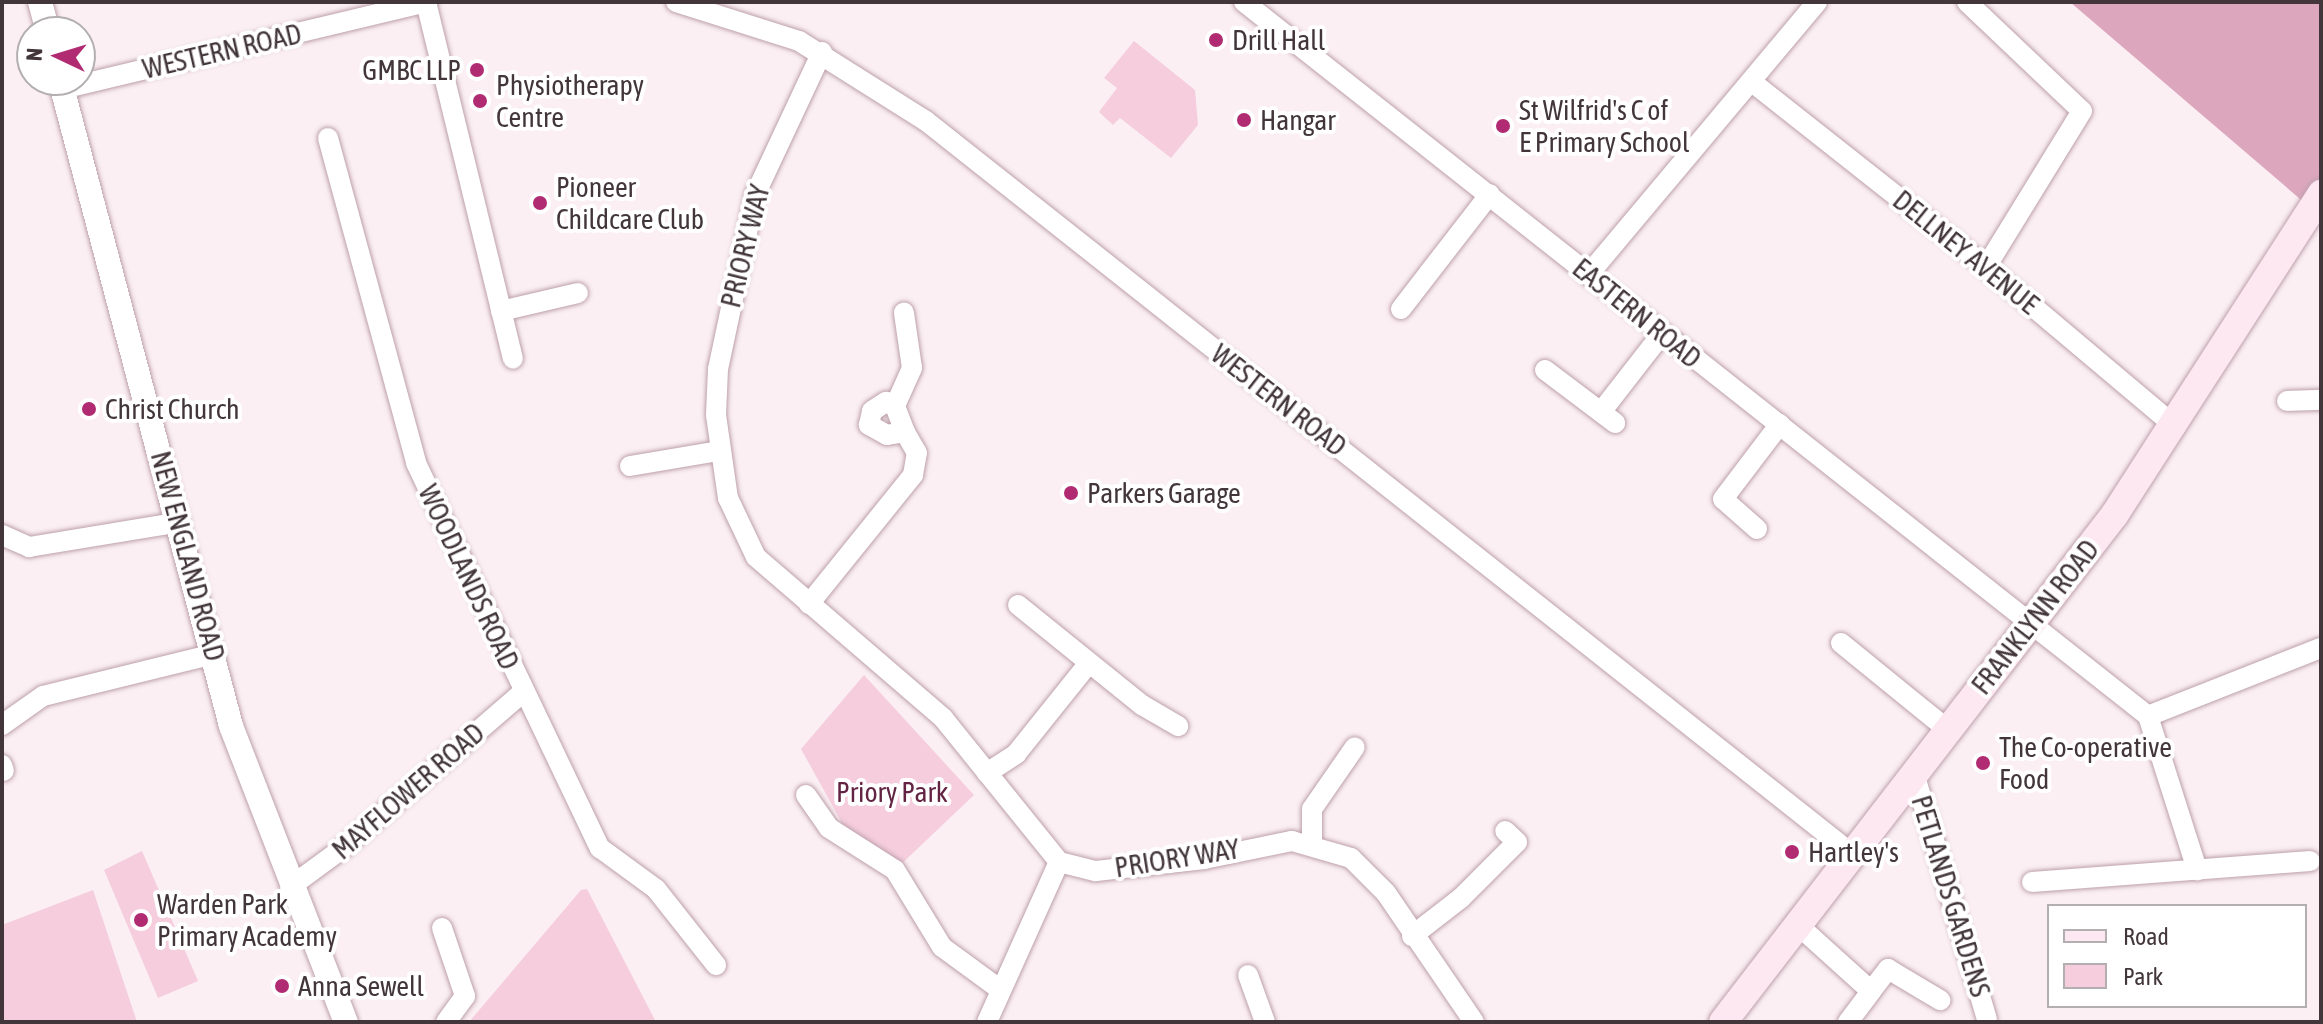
<!DOCTYPE html>
<html>
<head>
<meta charset="utf-8">
<style>
	body { margin:0 }
	#map { position:relative; width:2323px; height:1024px; overflow:hidden; background:#fbeff3; font-family:"Asap Condensed",sans-serif }
	div>[style] { position:absolute }
	.green>* { inset:0; background:#f5cddd }
	.forest>* { inset:0; background:#dca7bd }
	.roads { filter:drop-shadow(0 0 2px #bda0ab) drop-shadow(0 0 2px #bda0ab) }
	.minor>* { height:20px; margin:-10px; padding:0 10px; transform-origin:10px; border-radius:10px; background:#fff }
	.tertiary>* { height:24px; margin:-12px; padding:0 12px; transform-origin:12px; border-radius:12px; background:#fff }
	.secondary>* { height:28px; margin:-14px; padding:0 14px; transform-origin:14px; border-radius:14px; background:#fde7f0 }
	.dots>* { width:22px; height:22px; translate:-50% -50%; box-sizing:border-box; border:4px solid #fff; border-radius:50% }
	span { translate:-50% -50%; white-space:nowrap; text-align:center; line-height:1.15; -webkit-text-stroke:8px #fff; paint-order:stroke }
	.poi-label { font-size:28px; color:#42363b }
	.left { translate:0 -50%; text-align:left }
	.right { translate:-100% -50%; text-align:right }
	.street-label { font-size:28px; color:#42363b }
	.park-label { font-size:28px; color:#632443 }
	.frame { position:absolute; inset:0; border:4px solid #42363b; pointer-events:none }
	.legend { position:absolute; left:2047px; top:904px; width:260px; height:104px; box-sizing:border-box; background:#fff; border:2px solid #b3afb1; margin:0; padding:10px 14px; list-style:none; font-size:24px; color:#42363b }
	.legend li { display:flex; align-items:center; gap:16px; height:40px }
	.legend b { width:40px; border:2px solid #b3afb1 }
	.north { position:absolute; left:16px; top:16px; width:80px; height:80px; box-sizing:border-box; background:#fff; border:2px solid #b3afb1; border-radius:50%; rotate:274deg; font-size:22px; font-weight:700; line-height:32px; text-align:center; color:#42363b }
	.north::after { content:''; display:block; margin:auto; width:28px; height:36px; background:#b02b72; clip-path:polygon(50% 0,100% 100%,50% 72%,0 100%) }
</style>
</head>
<body>
<div id="map">
	<div class="green">
		<i style="clip-path:polygon(1134px 41px,1195px 90px,1198px 125px,1171px 158px,1120px 118px,1113px 125px,1099px 112px,1117px 88px,1104px 78px)"></i>
		<i style="clip-path:polygon(864px 675px,974px 795px,895px 870px,843px 838px,841px 821px,801px 749px)"></i>
		<i style="clip-path:polygon(142px 851px,198px 981px,158px 998px,104px 870px)"></i>
		<i style="clip-path:polygon(587px 889px,656px 1022px,469px 1022px,581px 890px)"></i>
		<i style="clip-path:polygon(93px 890px,137px 1022px,2px 1022px,2px 925px)"></i>
	</div>
	<div class="forest">
		<i style="clip-path:polygon(2070px 2px,2321px 2px,2321px 194px,2313px 210px)"></i>
	</div>
	<div class="roads">
		<div class="minor">
			<i style="left:426px;top:2px;width:367px;rotate:76.3deg"></i>
			<i style="left:676px;top:2px;width:129px;rotate:17.6deg"></i>
			<i style="left:799px;top:41px;width:150px;rotate:32.2deg"></i>
			<i style="left:926px;top:121px;width:1180px;rotate:38.36deg"></i>
			<i style="left:1244px;top:2px;width:1152px;rotate:38.3deg"></i>
			<i style="left:2148px;top:716px;width:162px;rotate:72.3deg"></i>
			<i style="left:1967px;top:2px;width:158px;rotate:43.5deg"></i>
			<i style="left:2082px;top:111px;width:183px;rotate:121.6deg"></i>
			<i style="left:822px;top:52px;width:158px;rotate:115.1deg"></i>
			<i style="left:755px;top:195px;width:178px;rotate:102deg"></i>
			<i style="left:718px;top:369px;width:46px;rotate:92.5deg"></i>
			<i style="left:716px;top:415px;width:84px;rotate:81.8deg"></i>
			<i style="left:728px;top:498px;width:65px;rotate:64.6deg"></i>
			<i style="left:756px;top:557px;width:247px;rotate:40.7deg"></i>
			<i style="left:943px;top:718px;width:185px;rotate:51.1deg"></i>
			<i style="left:1059px;top:862px;width:38px;rotate:14deg"></i>
			<i style="left:1096px;top:871px;width:109px;rotate:-6.3deg"></i>
			<i style="left:1204px;top:859px;width:90px;rotate:-11.6deg"></i>
			<i style="left:1292px;top:841px;width:61px;rotate:16.1deg"></i>
			<i style="left:1351px;top:858px;width:49px;rotate:45deg"></i>
			<i style="left:1386px;top:893px;width:156px;rotate:55.7deg"></i>
			<i style="left:1752px;top:82px;width:298px;rotate:38.3deg"></i>
			<i style="left:1986px;top:267px;width:248px;rotate:40.1deg"></i>
			<i style="left:62px;top:89px;width:376px;rotate:-13.4deg"></i>
			<i style="left:328px;top:138px;width:337px;rotate:74.8deg"></i>
			<i style="left:416px;top:463px;width:427px;rotate:64.5deg"></i>
			<i style="left:600px;top:848px;width:69px;rotate:36.2deg"></i>
			<i style="left:656px;top:889px;width:97px;rotate:51.7deg"></i>
			<i style="left:1588px;top:275px;width:356px;rotate:-50deg"></i>
			<i style="left:1401px;top:309px;width:145px;rotate:-52.3deg"></i>
			<i style="left:501px;top:311px;width:79px;rotate:-13.2deg"></i>
			<i style="left:1545px;top:370px;width:88px;rotate:37.1deg"></i>
			<i style="left:2287px;top:401px;width:34px;rotate:-2deg"></i>
			<i style="left:886px;top:402px;width:10px;rotate:24deg"></i>
			<i style="left:895px;top:406px;width:28px;rotate:69deg"></i>
			<i style="left:905px;top:432px;width:18px;rotate:171deg"></i>
			<i style="left:887px;top:435px;width:21px;rotate:-151deg"></i>
			<i style="left:869px;top:425px;width:14px;rotate:-78deg"></i>
			<i style="left:872px;top:411px;width:17px;rotate:-33deg"></i>
			<i style="left:895px;top:406px;width:42px;rotate:-65.9deg"></i>
			<i style="left:912px;top:368px;width:56px;rotate:-98.3deg"></i>
			<i style="left:1601px;top:412px;width:98px;rotate:-52.1deg"></i>
			<i style="left:630px;top:466px;width:90px;rotate:-9.6deg"></i>
			<i style="left:1757px;top:529px;width:45px;rotate:-138.6deg"></i>
			<i style="left:1723px;top:499px;width:94px;rotate:-52.8deg"></i>
			<i style="left:2px;top:535px;width:30px;rotate:24deg"></i>
			<i style="left:29px;top:547px;width:153px;rotate:-9.4deg"></i>
			<i style="left:809px;top:604px;width:166px;rotate:-51.1deg"></i>
			<i style="left:913px;top:475px;width:22px;rotate:-80deg"></i>
			<i style="left:917px;top:453px;width:24px;rotate:-120deg"></i>
			<i style="left:1018px;top:605px;width:159px;rotate:38.9deg"></i>
			<i style="left:1142px;top:705px;width:42px;rotate:30.3deg"></i>
			<i style="left:1841px;top:643px;width:138px;rotate:39.1deg"></i>
			<i style="left:2148px;top:716px;width:186px;rotate:-21.5deg"></i>
			<i style="left:2px;top:725px;width:50px;rotate:-35.3deg"></i>
			<i style="left:43px;top:696px;width:176px;rotate:-13.8deg"></i>
			<i style="left:2px;top:765px;width:6px;rotate:72deg"></i>
			<i style="left:987px;top:773px;width:35px;rotate:-33deg"></i>
			<i style="left:1016px;top:754px;width:115px;rotate:-51.3deg"></i>
			<i style="left:1914px;top:773px;width:257px;rotate:73.5deg"></i>
			<i style="left:806px;top:795px;width:40px;rotate:55.1deg"></i>
			<i style="left:829px;top:828px;width:78px;rotate:32.5deg"></i>
			<i style="left:895px;top:870px;width:90px;rotate:58.6deg"></i>
			<i style="left:942px;top:947px;width:69px;rotate:36.2deg"></i>
			<i style="left:1312px;top:845px;width:36px;rotate:-90deg"></i>
			<i style="left:1312px;top:809px;width:75px;rotate:-55.3deg"></i>
			<i style="left:2032px;top:882px;width:279px;rotate:-4.3deg"></i>
			<i style="left:290px;top:887px;width:66px;rotate:-36.3deg"></i>
			<i style="left:343px;top:848px;width:238px;rotate:-40.9deg"></i>
			<i style="left:1799px;top:926px;width:97px;rotate:42.1deg"></i>
			<i style="left:1871px;top:991px;width:28px;rotate:-52deg"></i>
			<i style="left:1888px;top:969px;width:61px;rotate:30.8deg"></i>
			<i style="left:442px;top:928px;width:72px;rotate:71.3deg"></i>
			<i style="left:465px;top:996px;width:32px;rotate:126deg"></i>
			<i style="left:1412px;top:936px;width:62px;rotate:-37.8deg"></i>
			<i style="left:1461px;top:898px;width:79px;rotate:-45deg"></i>
			<i style="left:1517px;top:842px;width:16px;rotate:-137deg"></i>
			<i style="left:1248px;top:975px;width:50px;rotate:70.1deg"></i>
			<i style="left:987px;top:1022px;width:175px;rotate:-65.8deg"></i>
			<i style="left:1848px;top:1022px;width:39px;rotate:-53deg"></i>
		</div>
		<div class="tertiary">
			<i style="left:40px;top:2px;width:31px;rotate:75deg"></i>
			<i style="left:60px;top:80px;width:668px;rotate:75.17deg"></i>
			<i style="left:231px;top:726px;width:318px;rotate:68.8deg"></i>
		</div>
		<div class="secondary">
			<i style="left:1723px;top:1022px;width:642px;rotate:-52.34deg"></i>
			<i style="left:2115px;top:514px;width:381px;rotate:-57.2deg"></i>
		</div>
	</div>
	<div class="dots">
		<i style="left:1216px;top:40px;background:#b02b72"></i>
		<i style="left:477px;top:70px;background:#b02b72"></i>
		<i style="left:480px;top:101px;background:#b02b72"></i>
		<i style="left:1244px;top:120px;background:#b02b72"></i>
		<i style="left:1503px;top:126px;background:#b02b72"></i>
		<i style="left:540px;top:203px;background:#b02b72"></i>
		<i style="left:89px;top:409px;background:#b02b72"></i>
		<i style="left:1071px;top:493px;background:#b02b72"></i>
		<i style="left:1983px;top:763px;background:#b02b72"></i>
		<i style="left:1792px;top:852px;background:#b02b72"></i>
		<i style="left:141px;top:920px;background:#b02b72"></i>
		<i style="left:282px;top:986px;background:#b02b72"></i>
	</div>
	<div class="poi-label">
		<span class="left" style="left:1232px;top:40px">Drill Hall</span>
		<span class="right" style="left:461px;top:70px">GMBC LLP</span>
		<span class="left" style="left:496px;top:101px">Physiotherapy<br>Centre</span>
		<span class="left" style="left:1519px;top:126px">St Wilfrid's C of<br>E Primary School</span>
		<span class="left" style="left:1260px;top:120px">Hangar</span>
		<span class="left" style="left:556px;top:203px">Pioneer<br>Childcare Club</span>
		<span class="left" style="left:105px;top:409px">Christ Church</span>
		<span class="left" style="left:1087px;top:493px">Parkers Garage</span>
		<span class="left" style="left:1999px;top:763px">The Co-operative<br>Food</span>
		<span class="left" style="left:1808px;top:852px">Hartley's</span>
		<span class="left" style="left:157px;top:920px">Warden Park<br>Primary Academy</span>
		<span class="left" style="left:298px;top:986px">Anna Sewell</span>
	</div>
	<div class="street-label">
		<span style="left:222px;top:51px;rotate:-13deg">WESTERN ROAD</span>
		<span style="left:745px;top:246px;rotate:-76deg">PRIORY WAY</span>
		<span style="left:1966px;top:252px;rotate:39deg">DELLNEY AVENUE</span>
		<span style="left:1637px;top:313px;rotate:39deg">EASTERN ROAD</span>
		<span style="left:1279px;top:400px;rotate:38deg">WESTERN ROAD</span>
		<span style="left:188px;top:556px;rotate:75deg">NEW ENGLAND ROAD</span>
		<span style="left:469px;top:577px;rotate:65deg">WOODLANDS ROAD</span>
		<span style="left:2035px;top:617px;rotate:-52deg">FRANKLYNN ROAD</span>
		<span style="left:408px;top:791px;rotate:-41deg">MAYFLOWER ROAD</span>
		<span style="left:1177px;top:858px;rotate:-9deg">PRIORY WAY</span>
		<span style="left:1951px;top:896px;rotate:73deg">PETLANDS GARDENS</span>
	</div>
	<div class="park-label">
		<span style="left:892px;top:792px">Priory Park</span>
	</div>
	<div class="frame"></div>
	<ul class="legend">
	<li><b style="height:10px;background:#fde7f0"></b>Road</li>
	<li><b style="height:22px;background:#f5cddd"></b>Park</li>
	</ul>
	<div class="north">N</div>
</div>
</body>
</html>
